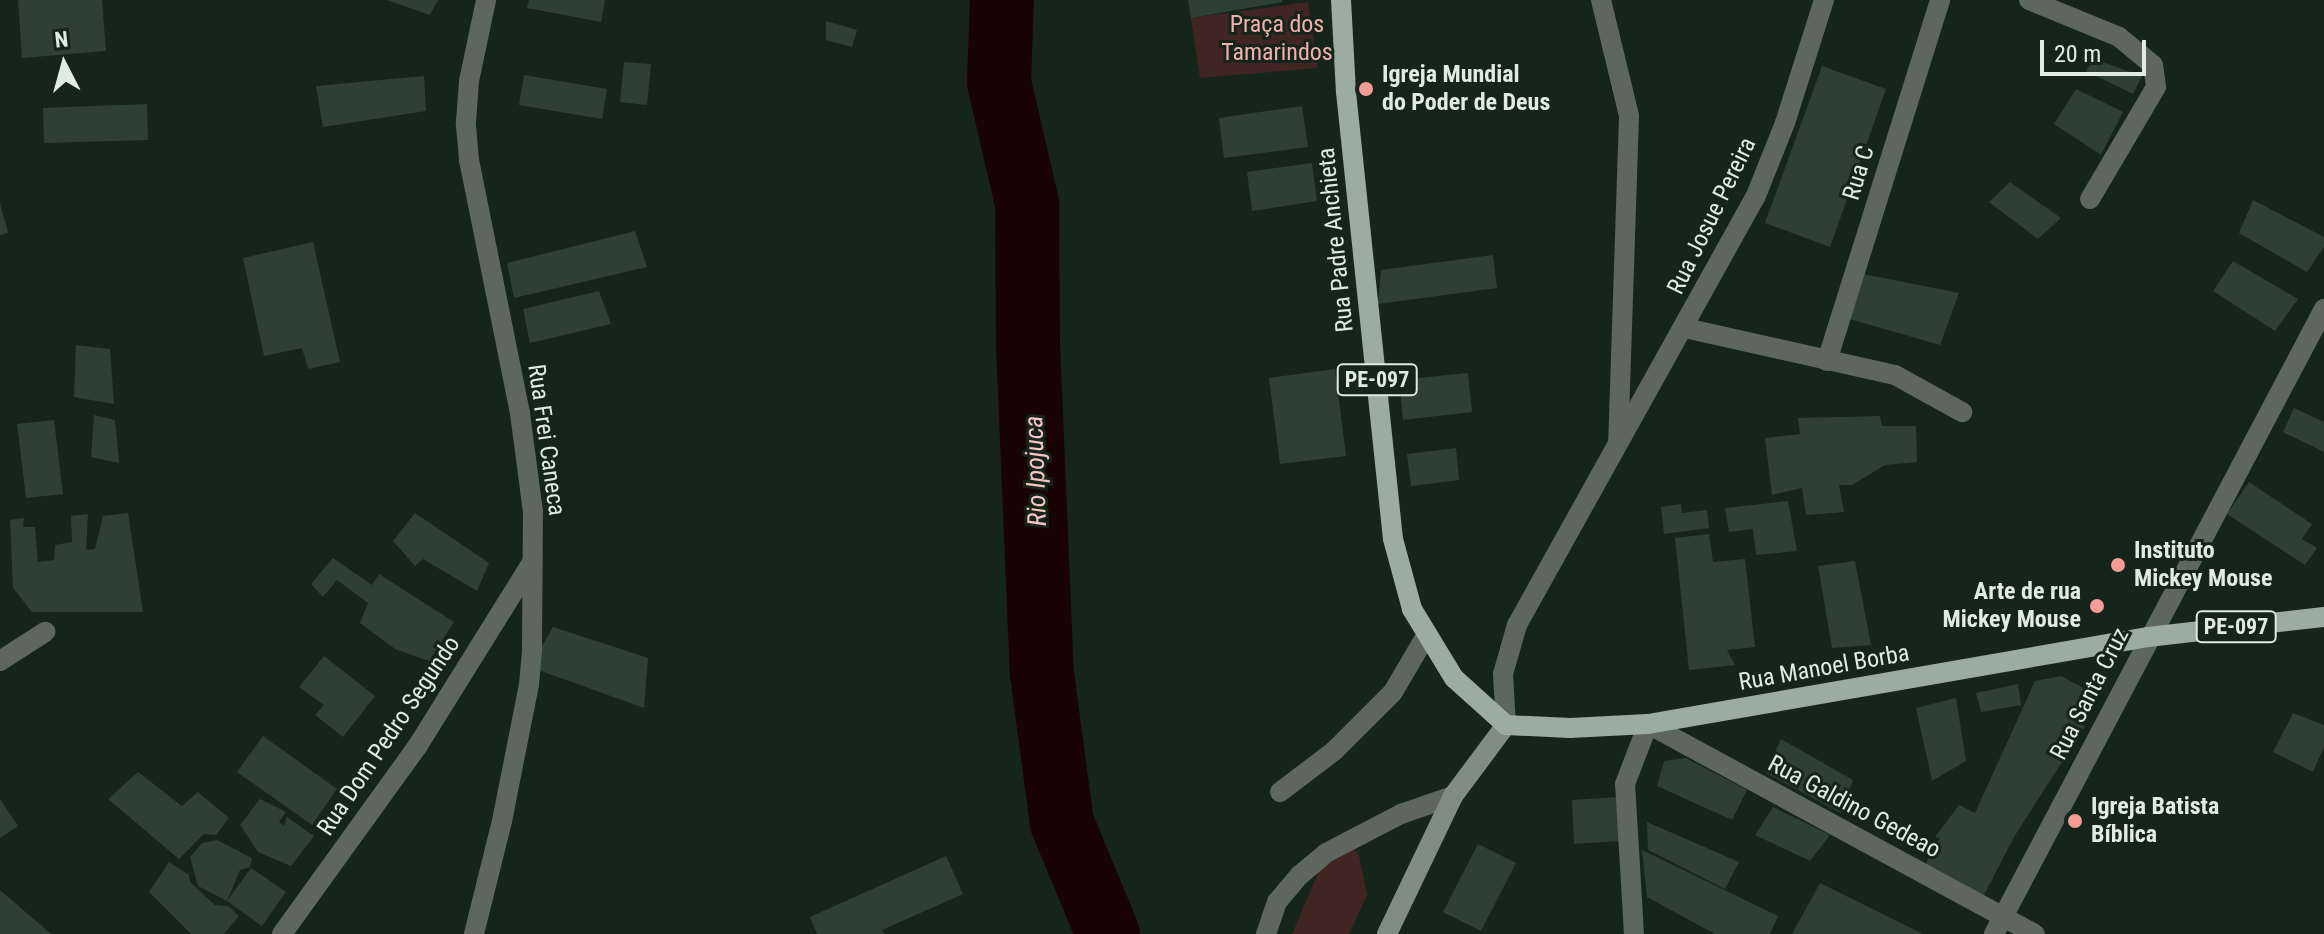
<!DOCTYPE html>
<html>
<head>
<meta charset="utf-8">
<style>
	body { margin:0 }
	#map { position:relative; width:2324px; height:934px; overflow:hidden; background:#15251b; font-family:"Roboto Condensed",sans-serif }
	div>[style] { position:absolute }
	.green>* { inset:0; background:#402523 }
	.river>* { height:64px; margin:-32px; padding:0 32px; transform-origin:32px; border-radius:32px; background:#1a0303 }
	.building>* { inset:0; background:#2e3f34 }
	.service>* { height:20px; margin:-10px; padding:0 10px; transform-origin:10px; border-radius:10px; background:#5e6660 }
	.minor>* { height:20px; margin:-10px; padding:0 10px; transform-origin:10px; border-radius:10px; background:#5e6660 }
	.secondary>* { height:20px; margin:-10px; padding:0 10px; transform-origin:10px; border-radius:10px; background:#808d84 }
	.primary>* { height:20px; margin:-10px; padding:0 10px; transform-origin:10px; border-radius:10px; background:#9baca0 }
	.dots>* { width:22px; height:22px; translate:-50% -50%; box-sizing:border-box; border:4px solid #15251b; border-radius:50% }
	span { translate:-50% -50%; white-space:nowrap; text-align:center; line-height:1.15; -webkit-text-stroke:6px #15251b; paint-order:stroke }
	.shield-label span { padding:2px 6px; background:#15251b; border:2px solid; border-radius:6px; -webkit-text-stroke-width:0 }
	.shield-label { font-size:22px; color:#e0ebe4; font-weight:700 }
	.park-label { font-size:24px; color:#f2b2ab }
	.poi-label { font-size:24px; color:#e0ebe4; font-weight:700 }
	.left { translate:0 -50%; text-align:left }
	.right { translate:-100% -50%; text-align:right }
	.street-label { font-size:24px; color:#e0ebe4 }
	.water-label { font-size:26px; color:#fbc6c1; font-style:italic }
	.north { position:absolute; left:24px; top:24px; width:80px; height:80px; -webkit-text-stroke:6px #15251b; paint-order:stroke; rotate:354deg; font-size:22px; font-weight:700; line-height:32px; text-align:center; color:#e0ebe4 }
	.north::after { content:''; display:block; margin:auto; width:28px; height:36px; background:#e0ebe4; clip-path:polygon(50% 0,100% 100%,50% 72%,0 100%) }
	.scale { position:absolute; left:2040px; top:40px; width:106px; height:36px; box-sizing:border-box; border:4px solid #e0ebe4; border-top:0; padding-left:10px; font-size:24px; line-height:28px; white-space:nowrap; color:#e0ebe4; -webkit-text-stroke:6px #15251b; paint-order:stroke }
</style>
</head>
<body>
<div id="map">
	<div class="green">
		<i style="clip-path:polygon(1308px 2px,1318px 68px,1200px 78px,1191px 18px)"></i>
		<i style="clip-path:polygon(1348px 843px,1359px 855px,1367px 895px,1349px 934px,1292px 934px,1325px 857px)"></i>
	</div>
	<div class="river">
		<i style="left:1002px;top:0;width:82px;rotate:92.1deg"></i>
		<i style="left:999px;top:82px;width:124px;rotate:77deg"></i>
		<i style="left:1027px;top:203px;width:141px;rotate:89.6deg"></i>
		<i style="left:1028px;top:344px;width:330px;rotate:87.6deg"></i>
		<i style="left:1042px;top:674px;width:150px;rotate:82.4deg"></i>
		<i style="left:1062px;top:823px;width:120px;rotate:67.5deg"></i>
	</div>
	<div class="building">
		<i style="clip-path:polygon(18px 0,102px 0,106px 51px,22px 58px)"></i>
		<i style="clip-path:polygon(387px 0,438px 0,430px 15px)"></i>
		<i style="clip-path:polygon(529px 0,605px 0,601px 22px,527px 8px)"></i>
		<i style="clip-path:polygon(1188px 0,1282px 0,1282px 2px,1191px 18px)"></i>
		<i style="clip-path:polygon(826px 21px,857px 30px,852px 47px,826px 40px)"></i>
		<i style="clip-path:polygon(2094px 59px,2142px 76px,2133px 94px,2086px 71px)"></i>
		<i style="clip-path:polygon(624px 62px,651px 64px,647px 105px,620px 102px)"></i>
		<i style="clip-path:polygon(1822px 66px,1886px 89px,1830px 247px,1765px 223px)"></i>
		<i style="clip-path:polygon(524px 75px,607px 89px,602px 119px,519px 105px)"></i>
		<i style="clip-path:polygon(424px 76px,426px 111px,323px 127px,316px 86px)"></i>
		<i style="clip-path:polygon(2076px 89px,2123px 112px,2101px 155px,2054px 124px)"></i>
		<i style="clip-path:polygon(147px 104px,148px 140px,44px 143px,43px 108px)"></i>
		<i style="clip-path:polygon(1302px 106px,1308px 147px,1224px 158px,1219px 118px)"></i>
		<i style="clip-path:polygon(1312px 163px,1317px 201px,1252px 211px,1247px 172px)"></i>
		<i style="clip-path:polygon(2010px 182px,2061px 218px,2038px 239px,1989px 202px)"></i>
		<i style="clip-path:polygon(2253px 200px,2324px 237px,2324px 247px,2307px 272px,2239px 233px)"></i>
		<i style="clip-path:polygon(0 203px,8px 233px,0 235px)"></i>
		<i style="clip-path:polygon(635px 231px,647px 267px,514px 298px,507px 263px)"></i>
		<i style="clip-path:polygon(313px 242px,340px 362px,308px 369px,302px 348px,264px 356px,243px 258px)"></i>
		<i style="clip-path:polygon(1493px 255px,1497px 288px,1378px 304px,1381px 270px)"></i>
		<i style="clip-path:polygon(2233px 261px,2298px 299px,2275px 331px,2213px 291px)"></i>
		<i style="clip-path:polygon(1863px 274px,1959px 293px,1940px 345px,1846px 318px)"></i>
		<i style="clip-path:polygon(599px 291px,611px 324px,530px 343px,523px 309px)"></i>
		<i style="clip-path:polygon(76px 345px,110px 349px,114px 404px,74px 397px)"></i>
		<i style="clip-path:polygon(1335px 369px,1346px 456px,1280px 464px,1269px 378px)"></i>
		<i style="clip-path:polygon(1468px 373px,1472px 412px,1403px 420px,1399px 380px)"></i>
		<i style="clip-path:polygon(2294px 408px,2324px 422px,2324px 452px,2283px 432px)"></i>
		<i style="clip-path:polygon(94px 415px,115px 420px,119px 463px,91px 457px)"></i>
		<i style="clip-path:polygon(1880px 416px,1882px 426px,1916px 426px,1917px 462px,1885px 465px,1852px 485px,1839px 485px,1844px 512px,1806px 515px,1802px 488px,1772px 495px,1765px 438px,1800px 434px,1798px 418px)"></i>
		<i style="clip-path:polygon(54px 420px,63px 494px,26px 498px,17px 424px)"></i>
		<i style="clip-path:polygon(1456px 448px,1459px 480px,1411px 486px,1407px 454px)"></i>
		<i style="clip-path:polygon(2249px 482px,2312px 524px,2302px 539px,2317px 548px,2305px 565px,2227px 514px)"></i>
		<i style="clip-path:polygon(1788px 501px,1797px 551px,1756px 555px,1753px 529px,1729px 532px,1725px 508px)"></i>
		<i style="clip-path:polygon(1681px 504px,1682px 513px,1707px 510px,1709px 528px,1664px 534px,1661px 507px)"></i>
		<i style="clip-path:polygon(128px 513px,143px 612px,32px 612px,13px 588px,10px 520px,24px 518px,23px 527px,35px 527px,38px 562px,54px 560px,55px 545px,72px 542px,71px 516px,88px 514px,86px 550px,95px 549px,103px 516px)"></i>
		<i style="clip-path:polygon(415px 513px,489px 563px,477px 591px,423px 559px,415px 566px,393px 541px)"></i>
		<i style="clip-path:polygon(1709px 534px,1713px 562px,1745px 559px,1755px 647px,1727px 650px,1735px 665px,1689px 670px,1675px 538px)"></i>
		<i style="clip-path:polygon(333px 558px,372px 585px,379px 574px,454px 622px,429px 661px,395px 649px,360px 623px,368px 603px,337px 580px,323px 597px,311px 584px)"></i>
		<i style="clip-path:polygon(1855px 561px,1871px 645px,1832px 648px,1818px 566px)"></i>
		<i style="clip-path:polygon(553px 627px,648px 658px,644px 708px,530px 667px)"></i>
		<i style="clip-path:polygon(324px 656px,375px 696px,343px 737px,315px 715px,324px 705px,299px 687px)"></i>
		<i style="clip-path:polygon(2061px 676px,2091px 692px,2079px 723px,2085px 726px,2014px 837px,1982px 899px,1924px 867px,1940px 838px,1935px 837px,1959px 805px,1975px 813px,2035px 681px)"></i>
		<i style="clip-path:polygon(2018px 684px,2021px 705px,1981px 712px,1976px 693px)"></i>
		<i style="clip-path:polygon(1956px 698px,1966px 761px,1932px 781px,1916px 708px)"></i>
		<i style="clip-path:polygon(2293px 713px,2324px 725px,2324px 747px,2313px 772px,2273px 752px)"></i>
		<i style="clip-path:polygon(263px 736px,337px 789px,312px 825px,237px 772px)"></i>
		<i style="clip-path:polygon(1781px 739px,1853px 780px,1841px 813px,1766px 773px)"></i>
		<i style="clip-path:polygon(1686px 758px,1747px 790px,1732px 820px,1657px 786px,1664px 761px)"></i>
		<i style="clip-path:polygon(138px 772px,182px 806px,198px 792px,229px 818px,216px 835px,204px 834px,179px 859px,108px 799px)"></i>
		<i style="clip-path:polygon(1618px 797px,1620px 841px,1574px 844px,1572px 800px)"></i>
		<i style="clip-path:polygon(0 799px,18px 826px,0 838px)"></i>
		<i style="clip-path:polygon(260px 799px,286px 812px,279px 822px,284px 826px,287px 817px,314px 836px,291px 866px,258px 852px,240px 825px)"></i>
		<i style="clip-path:polygon(1773px 807px,1830px 835px,1810px 861px,1755px 835px)"></i>
		<i style="clip-path:polygon(1647px 822px,1739px 862px,1725px 889px,1648px 850px)"></i>
		<i style="clip-path:polygon(217px 840px,252px 858px,250px 867px,240px 870px,227px 901px,198px 886px,190px 857px,202px 843px)"></i>
		<i style="clip-path:polygon(1478px 844px,1516px 863px,1481px 931px,1443px 912px)"></i>
		<i style="clip-path:polygon(1642px 850px,1778px 916px,1770px 934px,1715px 934px,1647px 897px)"></i>
		<i style="clip-path:polygon(946px 856px,963px 894px,882px 930px,884px 934px,817px 934px,810px 917px)"></i>
		<i style="clip-path:polygon(169px 862px,189px 875px,190px 882px,215px 905px,228px 906px,239px 916px,224px 934px,191px 934px,149px 892px)"></i>
		<i style="clip-path:polygon(251px 868px,286px 892px,262px 926px,227px 901px)"></i>
		<i style="clip-path:polygon(1820px 883px,1923px 934px,1792px 934px)"></i>
		<i style="clip-path:polygon(0 890px,51px 934px,0 934px)"></i>
	</div>
	<div class="service">
		<i style="left:1827px;top:361px;width:378px;rotate:-72.6deg"></i>
	</div>
	<div class="minor">
		<i style="left:1601px;top:0;width:119px;rotate:76.4deg"></i>
		<i style="left:1629px;top:116px;width:325px;rotate:91.9deg"></i>
		<i style="left:2029px;top:0;width:97px;rotate:22.3deg"></i>
		<i style="left:2119px;top:37px;width:44px;rotate:39.5deg"></i>
		<i style="left:2153px;top:65px;width:22px;rotate:82deg"></i>
		<i style="left:2156px;top:87px;width:130px;rotate:120.5deg"></i>
		<i style="left:1685px;top:328px;width:215px;rotate:12.6deg"></i>
		<i style="left:1895px;top:375px;width:77px;rotate:28.9deg"></i>
		<i style="left:0;top:661px;width:54px;rotate:-32.8deg"></i>
		<i style="left:1506px;top:725px;width:51px;rotate:-93.4deg"></i>
		<i style="left:1503px;top:674px;width:51px;rotate:-74.1deg"></i>
		<i style="left:1517px;top:625px;width:489px;rotate:-60.9deg"></i>
		<i style="left:1755px;top:198px;width:81px;rotate:-68.2deg"></i>
		<i style="left:1785px;top:123px;width:129px;rotate:-72.4deg"></i>
		<i style="left:1280px;top:792px;width:68px;rotate:-37.2deg"></i>
		<i style="left:1334px;top:751px;width:83px;rotate:-45deg"></i>
		<i style="left:1393px;top:692px;width:67px;rotate:-59.6deg"></i>
		<i style="left:282px;top:934px;width:231px;rotate:-54.2deg"></i>
		<i style="left:417px;top:747px;width:218px;rotate:-58.1deg"></i>
		<i style="left:474px;top:934px;width:116px;rotate:-76.1deg"></i>
		<i style="left:502px;top:821px;width:139px;rotate:-78.8deg"></i>
		<i style="left:529px;top:685px;width:38px;rotate:-85deg"></i>
		<i style="left:532px;top:647px;width:135px;rotate:-89.6deg"></i>
		<i style="left:533px;top:512px;width:100px;rotate:-97.5deg"></i>
		<i style="left:520px;top:413px;width:258px;rotate:-101.4deg"></i>
		<i style="left:469px;top:160px;width:38px;rotate:-95deg"></i>
		<i style="left:466px;top:122px;width:41px;rotate:-85.8deg"></i>
		<i style="left:469px;top:81px;width:83px;rotate:-78.1deg"></i>
		<i style="left:1266px;top:934px;width:34px;rotate:-71deg"></i>
		<i style="left:1277px;top:902px;width:35px;rotate:-50deg"></i>
		<i style="left:1300px;top:875px;width:34px;rotate:-40deg"></i>
		<i style="left:1326px;top:853px;width:85px;rotate:-27.5deg"></i>
		<i style="left:1401px;top:814px;width:55px;rotate:-19.1deg"></i>
		<i style="left:1634px;top:934px;width:150px;rotate:-93.4deg"></i>
		<i style="left:1625px;top:784px;width:64px;rotate:-69deg"></i>
		<i style="left:1648px;top:724px;width:440px;rotate:28.5deg"></i>
		<i style="left:1994px;top:934px;width:707px;rotate:-62.17deg"></i>
	</div>
	<div class="secondary">
		<i style="left:1387px;top:934px;width:153px;rotate:-64.4deg"></i>
		<i style="left:1453px;top:796px;width:89px;rotate:-53.3deg"></i>
	</div>
	<div class="primary">
		<i style="left:1341px;top:0;width:92px;rotate:86.9deg"></i>
		<i style="left:1346px;top:92px;width:449px;rotate:84deg"></i>
		<i style="left:1393px;top:539px;width:73px;rotate:74.8deg"></i>
		<i style="left:1412px;top:609px;width:81px;rotate:58.7deg"></i>
		<i style="left:1454px;top:678px;width:70px;rotate:42.1deg"></i>
		<i style="left:1506px;top:725px;width:64px;rotate:2.7deg"></i>
		<i style="left:1570px;top:728px;width:78px;rotate:-2.9deg"></i>
		<i style="left:1648px;top:724px;width:508px;rotate:-9.87deg"></i>
		<i style="left:2148px;top:637px;width:177px;rotate:-6.5deg"></i>
	</div>
	<div class="dots">
		<i style="left:1366px;top:89px;background:#f59c94"></i>
		<i style="left:2118px;top:565px;background:#f59c94"></i>
		<i style="left:2097px;top:606px;background:#f59c94"></i>
		<i style="left:2075px;top:821px;background:#f59c94"></i>
	</div>
	<div class="shield-label">
		<span style="left:1377px;top:380px">PE-097</span>
		<span style="left:2236px;top:627px">PE-097</span>
	</div>
	<div class="park-label">
		<span style="left:1277px;top:39px">Praça dos<br>Tamarindos</span>
	</div>
	<div class="poi-label">
		<span class="left" style="left:1382px;top:89px">Igreja Mundial<br>do Poder de Deus</span>
		<span class="left" style="left:2134px;top:565px">Instituto<br>Mickey Mouse</span>
		<span class="right" style="left:2081px;top:606px">Arte de rua<br>Mickey Mouse</span>
		<span class="left" style="left:2091px;top:821px">Igreja Batista<br>Bíblica</span>
	</div>
	<div class="street-label">
		<span style="left:1859px;top:173px;rotate:-73deg">Rua C</span>
		<span style="left:1712px;top:216px;rotate:-64deg">Rua Josue Pereira</span>
		<span style="left:1336px;top:240px;rotate:-96deg">Rua Padre Anchieta</span>
		<span style="left:546px;top:440px;rotate:82deg">Rua Frei Caneca</span>
		<span style="left:1824px;top:668px;rotate:-10deg">Rua Manoel Borba</span>
		<span style="left:2090px;top:694px;rotate:-63deg">Rua Santa Cruz</span>
		<span style="left:389px;top:736px;rotate:-56deg">Rua Dom Pedro Segundo</span>
		<span style="left:1854px;top:807px;rotate:28deg">Rua Galdino Gedeao</span>
	</div>
	<div class="water-label">
		<span style="left:1036px;top:471px;rotate:-92deg">Rio Ipojuca</span>
	</div>
	<div class="north">N</div>
	<div class="scale">20 m</div>
</div>
</body>
</html>
